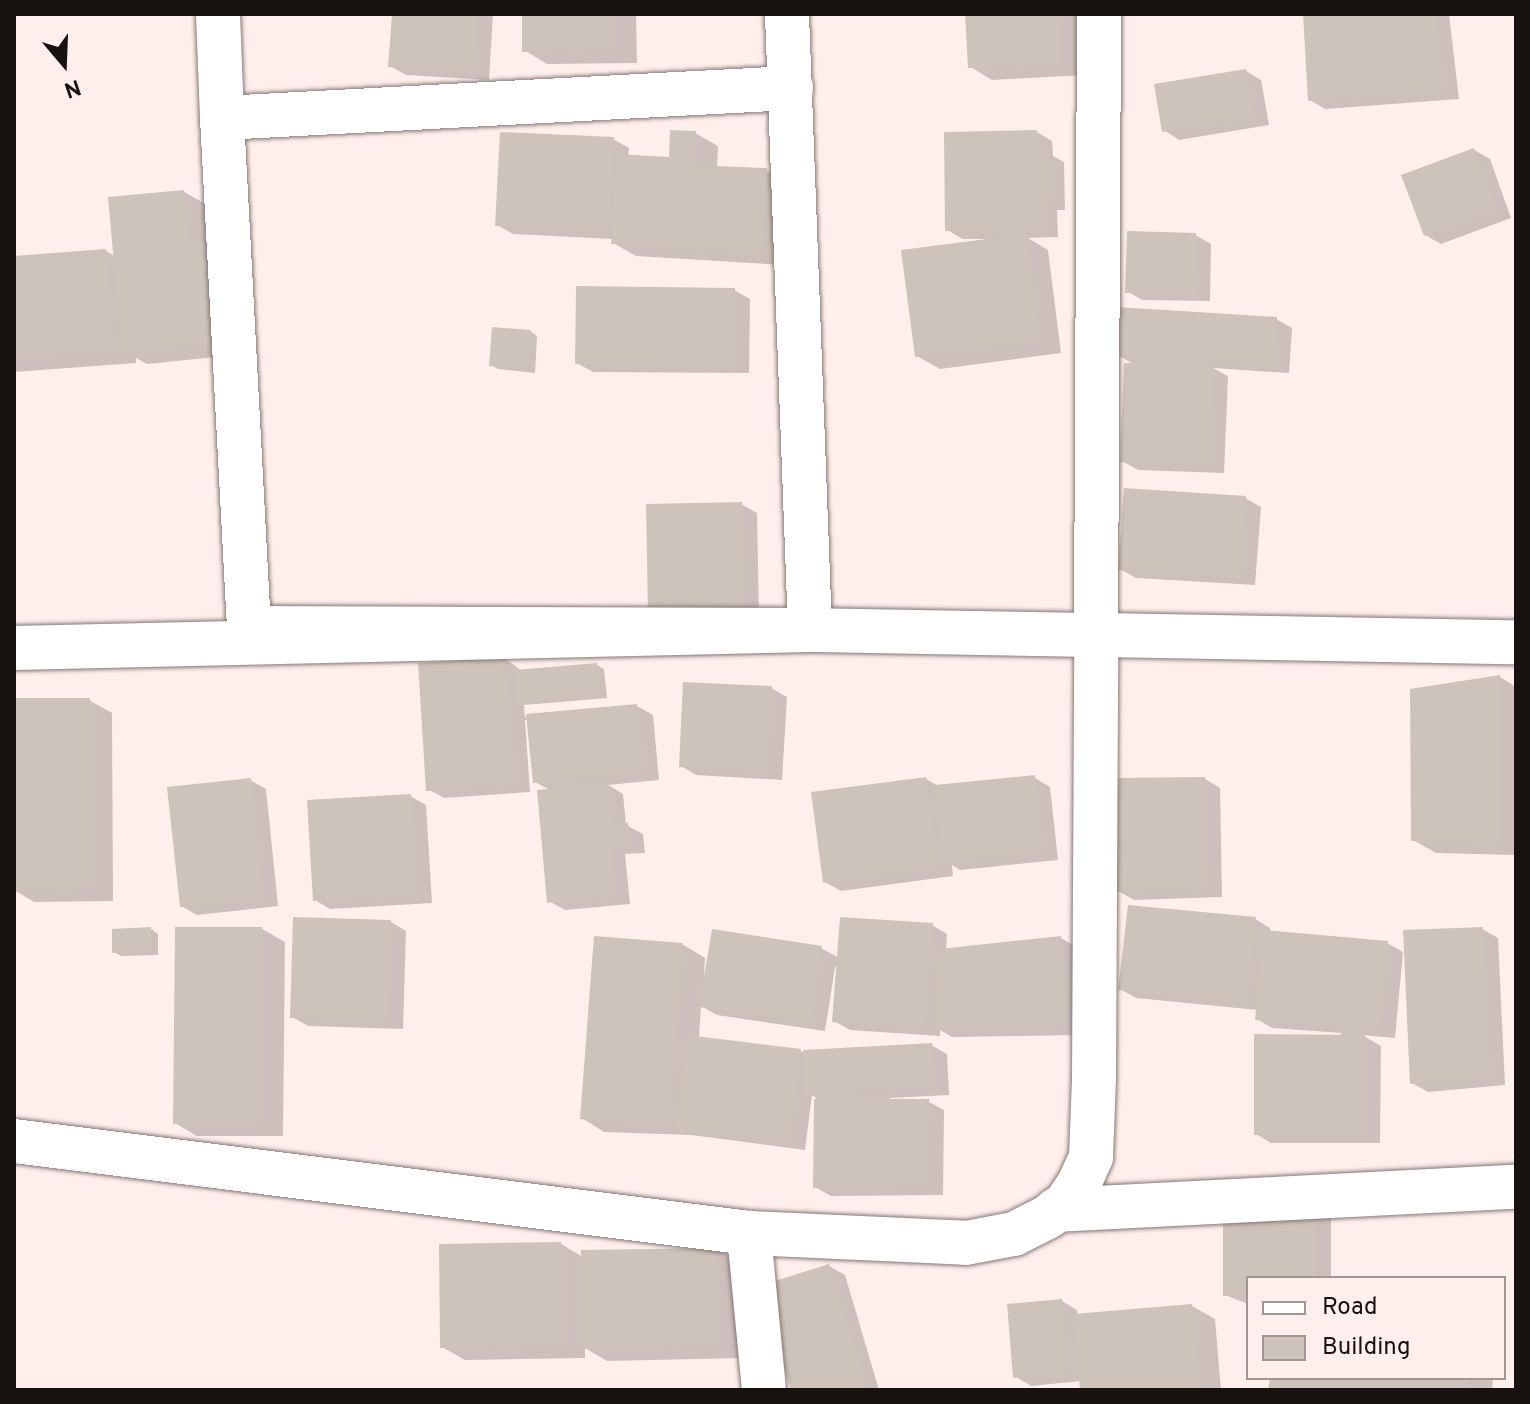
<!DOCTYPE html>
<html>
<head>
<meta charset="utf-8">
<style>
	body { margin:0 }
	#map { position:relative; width:1530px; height:1404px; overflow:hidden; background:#ffefec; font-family:Overpass,sans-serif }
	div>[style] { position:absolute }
	.shadow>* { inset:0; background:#0003 }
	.building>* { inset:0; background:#cec3ba }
	.roads { filter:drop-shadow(0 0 2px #857775) drop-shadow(0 0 2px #857775) }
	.minor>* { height:44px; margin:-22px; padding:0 22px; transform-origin:22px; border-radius:22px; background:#fff }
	span { translate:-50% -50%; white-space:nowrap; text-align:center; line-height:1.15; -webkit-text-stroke:7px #ffefec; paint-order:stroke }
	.frame { position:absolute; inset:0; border:16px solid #171110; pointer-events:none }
	.legend { position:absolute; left:1246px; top:1276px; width:260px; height:104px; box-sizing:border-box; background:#ffefec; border:2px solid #a29694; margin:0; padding:10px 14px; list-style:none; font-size:24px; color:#171110 }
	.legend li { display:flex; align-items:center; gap:16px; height:40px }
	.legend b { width:40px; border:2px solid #a29694 }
	.north { position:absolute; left:24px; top:24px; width:80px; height:80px; -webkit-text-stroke:6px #ffefec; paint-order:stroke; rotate:161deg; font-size:22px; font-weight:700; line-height:32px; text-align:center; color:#171110 }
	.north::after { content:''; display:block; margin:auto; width:28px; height:36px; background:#171110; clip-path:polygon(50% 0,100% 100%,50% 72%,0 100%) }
</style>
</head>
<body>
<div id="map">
	<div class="shadow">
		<i style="clip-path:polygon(394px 14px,493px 14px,489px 80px,406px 75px,390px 66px)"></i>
		<i style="clip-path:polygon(524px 14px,636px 14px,637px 63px,547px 64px,524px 50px)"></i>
		<i style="clip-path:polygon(967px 14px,1081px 14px,1084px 75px,992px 80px,969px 66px)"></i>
		<i style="clip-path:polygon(1305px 14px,1449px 14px,1459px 99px,1325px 109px,1310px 100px)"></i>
		<i style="clip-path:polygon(1246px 71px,1261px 80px,1269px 125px,1179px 140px,1164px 130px)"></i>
		<i style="clip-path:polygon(1037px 132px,1052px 141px,1053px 156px,1064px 162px,1065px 210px,1057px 210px,1058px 237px,1028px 238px,1048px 250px,1061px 353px,940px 369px,917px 356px,984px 242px,984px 239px,963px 239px,947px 230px)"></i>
		<i style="clip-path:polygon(695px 133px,718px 146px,717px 168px,766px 170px,789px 183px,784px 265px,636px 256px,613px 243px,613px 239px,513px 234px,497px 225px,613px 139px,629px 148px,628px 157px,671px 160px)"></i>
		<i style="clip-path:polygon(1474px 150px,1490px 159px,1511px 218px,1441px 244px,1425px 235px)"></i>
		<i style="clip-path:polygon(184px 192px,207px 205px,235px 355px,147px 364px,136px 358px,136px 363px,14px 372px,14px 258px,106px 251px,115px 256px)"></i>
		<i style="clip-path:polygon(1195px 235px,1211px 244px,1210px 301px,1142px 300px,1127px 291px)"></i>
		<i style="clip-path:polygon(734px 290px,750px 299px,749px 373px,593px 372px,577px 363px)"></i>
		<i style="clip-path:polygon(1276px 319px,1292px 328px,1289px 373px,1213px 368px,1228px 376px,1224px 473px,1138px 470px,1122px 461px,1135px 365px,1116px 354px)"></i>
		<i style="clip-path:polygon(530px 331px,537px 336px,535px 373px,498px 369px,491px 365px)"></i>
		<i style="clip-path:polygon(1245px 498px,1261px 507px,1255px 585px,1136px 578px,1120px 569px)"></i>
		<i style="clip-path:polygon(741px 504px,757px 513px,759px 618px,666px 620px)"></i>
		<i style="clip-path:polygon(506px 659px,522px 671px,597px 665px,604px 669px,607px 698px,524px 705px,525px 717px,637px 706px,653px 715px,659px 780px,608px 785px,623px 794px,626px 825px,643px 834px,645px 853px,625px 854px,630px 904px,565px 910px,549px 901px,550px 790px,535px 782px,529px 720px,525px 720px,530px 792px,444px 798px,428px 789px)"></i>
		<i style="clip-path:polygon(1500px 677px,1516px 687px,1516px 855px,1436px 853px,1413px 840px)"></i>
		<i style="clip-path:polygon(771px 688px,787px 697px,782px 780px,696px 775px,681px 766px)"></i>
		<i style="clip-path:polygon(14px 700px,89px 700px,112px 713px,113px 901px,34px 902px,14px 890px)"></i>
		<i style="clip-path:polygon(1035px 778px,1050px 787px,1058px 860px,960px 870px,952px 865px,953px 876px,841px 891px,825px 882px,926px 779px,940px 787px)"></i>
		<i style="clip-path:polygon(1205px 779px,1220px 788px,1222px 897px,1134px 900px,1118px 891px)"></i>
		<i style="clip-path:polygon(250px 780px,266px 789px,278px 906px,197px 915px,181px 906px)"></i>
		<i style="clip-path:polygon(410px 796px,426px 805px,432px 903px,330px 909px,315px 900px)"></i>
		<i style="clip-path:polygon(1255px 919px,1270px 928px,1270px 932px,1387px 943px,1403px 952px,1395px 1038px,1362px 1035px,1381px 1046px,1380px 1143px,1271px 1143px,1256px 1134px,1342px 1033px,1272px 1028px,1257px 1019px,1258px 1010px,1136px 998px,1120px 989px)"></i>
		<i style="clip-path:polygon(391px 922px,406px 931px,403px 1029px,308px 1026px,292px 1017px)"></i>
		<i style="clip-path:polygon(932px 925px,947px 934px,946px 950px,1061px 938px,1076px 947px,1082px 1035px,952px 1037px,940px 1030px,940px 1036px,850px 1030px,834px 1021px,838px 967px,835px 967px,825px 1031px,717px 1015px,701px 1006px,699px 1038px,803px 1052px,931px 1045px,947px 1054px,949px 1095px,890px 1098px,890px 1101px,929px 1102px,944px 1110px,943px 1195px,831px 1196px,815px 1187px,816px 1098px,812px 1095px,805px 1150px,691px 1135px,604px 1132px,582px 1118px,682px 944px,705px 958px,704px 974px,707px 974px,821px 948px,839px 958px)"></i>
		<i style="clip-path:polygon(151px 929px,158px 934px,158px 955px,121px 956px,114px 952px)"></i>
		<i style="clip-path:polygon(262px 929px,285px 942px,283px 1136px,197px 1136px,175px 1123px)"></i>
		<i style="clip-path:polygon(1482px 929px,1498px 938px,1505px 1085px,1428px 1092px,1412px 1083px)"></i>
		<i style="clip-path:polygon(1225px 1208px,1331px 1217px,1331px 1278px,1248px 1278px,1248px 1304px,1225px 1295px)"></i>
		<i style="clip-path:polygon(561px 1244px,583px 1257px,718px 1250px,740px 1263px,742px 1358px,607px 1361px,585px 1348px,585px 1358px,465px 1360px,442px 1347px)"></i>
		<i style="clip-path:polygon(829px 1266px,845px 1275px,879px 1390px,793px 1390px,761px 1287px)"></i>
		<i style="clip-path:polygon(1062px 1301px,1077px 1310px,1078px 1316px,1192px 1306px,1215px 1319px,1221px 1390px,1082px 1390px,1081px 1381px,1031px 1386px,1015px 1376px)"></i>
		<i style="clip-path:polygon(1272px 1378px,1493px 1378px,1492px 1390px,1270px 1390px)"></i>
	</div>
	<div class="building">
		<i style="clip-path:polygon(392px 14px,477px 14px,474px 72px,388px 67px)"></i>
		<i style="clip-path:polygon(522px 14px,614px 14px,614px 50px,522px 52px)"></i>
		<i style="clip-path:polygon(965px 14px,1059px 14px,1061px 63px,968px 68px)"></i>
		<i style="clip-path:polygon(1303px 14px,1435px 14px,1444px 91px,1308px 101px)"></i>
		<i style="clip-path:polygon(1246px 69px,1254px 117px,1162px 132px,1154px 84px)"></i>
		<i style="clip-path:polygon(670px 130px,696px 131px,693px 165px,767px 168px,762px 253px,611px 244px,617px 154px,669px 157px)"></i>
		<i style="clip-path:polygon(1037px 130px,1038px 151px,1049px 151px,1050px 202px,1042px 202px,1043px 230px,945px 231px,944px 132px)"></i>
		<i style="clip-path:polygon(500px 132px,614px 137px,608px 232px,495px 226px)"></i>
		<i style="clip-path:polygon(1474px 148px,1496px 209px,1424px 236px,1401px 175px)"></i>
		<i style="clip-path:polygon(184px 190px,189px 242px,204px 240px,213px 343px,122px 352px,108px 197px)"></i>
		<i style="clip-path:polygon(1127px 231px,1196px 233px,1195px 294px,1125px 293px)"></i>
		<i style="clip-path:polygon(1026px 234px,1039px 341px,915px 357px,901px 250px)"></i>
		<i style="clip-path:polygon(106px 249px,114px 350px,14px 358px,14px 256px)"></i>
		<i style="clip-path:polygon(576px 286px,735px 288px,734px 366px,575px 364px)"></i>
		<i style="clip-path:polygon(1117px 307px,1277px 317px,1274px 365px,1114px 355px)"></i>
		<i style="clip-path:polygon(492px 327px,531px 330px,528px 370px,489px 366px)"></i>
		<i style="clip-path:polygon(1124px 363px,1213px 365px,1209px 465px,1120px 462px)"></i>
		<i style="clip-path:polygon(1124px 488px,1246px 496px,1240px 578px,1118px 570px)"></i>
		<i style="clip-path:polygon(742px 502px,744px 610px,648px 612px,646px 504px)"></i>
		<i style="clip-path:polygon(506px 657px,515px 784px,426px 791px,418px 663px)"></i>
		<i style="clip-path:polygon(597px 663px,600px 695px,517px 702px,515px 670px)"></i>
		<i style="clip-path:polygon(1500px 675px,1500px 844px,1411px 841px,1410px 689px)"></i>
		<i style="clip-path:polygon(683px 682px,772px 686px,767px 772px,679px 767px)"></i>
		<i style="clip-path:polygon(14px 698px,90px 698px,91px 889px,14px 890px)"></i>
		<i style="clip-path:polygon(637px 704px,644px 772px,533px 783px,526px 714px)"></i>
		<i style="clip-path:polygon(1035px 775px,1043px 852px,943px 862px,935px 785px)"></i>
		<i style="clip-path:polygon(926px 777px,938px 867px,823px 883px,811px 792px)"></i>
		<i style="clip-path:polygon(1205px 777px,1207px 889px,1116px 892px,1114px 778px)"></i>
		<i style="clip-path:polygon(251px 778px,263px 898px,180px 907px,167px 787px)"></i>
		<i style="clip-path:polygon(608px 783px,612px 824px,628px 823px,630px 845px,611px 846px,615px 896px,547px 903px,537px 790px)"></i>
		<i style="clip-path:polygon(411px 794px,417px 895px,313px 901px,307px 800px)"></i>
		<i style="clip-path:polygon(1128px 905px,1256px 917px,1247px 1003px,1118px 990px)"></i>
		<i style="clip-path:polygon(293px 917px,391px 920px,388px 1022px,290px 1018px)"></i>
		<i style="clip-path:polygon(840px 917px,933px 923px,924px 1029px,832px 1022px)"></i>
		<i style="clip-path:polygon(151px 927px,151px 952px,112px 953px,112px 929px)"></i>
		<i style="clip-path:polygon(175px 927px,262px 927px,261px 1124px,173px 1124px)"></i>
		<i style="clip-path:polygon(1483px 927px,1490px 1077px,1410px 1084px,1403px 930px)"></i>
		<i style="clip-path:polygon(712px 929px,822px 946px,810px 1023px,699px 1007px)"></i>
		<i style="clip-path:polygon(1263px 930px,1388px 941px,1380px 1030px,1255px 1020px)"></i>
		<i style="clip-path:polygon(594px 936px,683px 943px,669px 1126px,580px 1119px)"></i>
		<i style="clip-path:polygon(1061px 936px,1067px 1027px,935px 1030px,939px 949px)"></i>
		<i style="clip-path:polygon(1254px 1034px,1365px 1035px,1365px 1136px,1254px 1135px)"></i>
		<i style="clip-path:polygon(688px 1035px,801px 1049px,789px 1142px,676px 1129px)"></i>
		<i style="clip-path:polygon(932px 1043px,934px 1087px,805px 1094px,803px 1050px)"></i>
		<i style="clip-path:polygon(814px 1099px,929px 1099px,928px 1187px,813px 1188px)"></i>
		<i style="clip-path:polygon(1223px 1206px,1316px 1206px,1316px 1278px,1248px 1278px,1248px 1296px,1223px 1296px)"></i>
		<i style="clip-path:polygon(561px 1242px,563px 1346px,440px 1348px,439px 1244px)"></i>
		<i style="clip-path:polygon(718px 1248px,719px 1346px,583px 1349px,581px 1250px)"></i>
		<i style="clip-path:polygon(829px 1264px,867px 1389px,791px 1390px,759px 1286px)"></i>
		<i style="clip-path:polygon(1062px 1299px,1068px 1373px,1013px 1378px,1007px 1304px)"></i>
		<i style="clip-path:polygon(1192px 1304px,1200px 1390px,1080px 1390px,1074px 1314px)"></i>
		<i style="clip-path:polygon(1270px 1378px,1469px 1378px,1468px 1390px,1268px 1390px)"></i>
	</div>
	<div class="roads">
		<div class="minor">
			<i style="left:218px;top:14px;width:104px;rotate:87.8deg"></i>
			<i style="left:222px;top:118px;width:570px;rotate:-3.02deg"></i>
			<i style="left:1099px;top:14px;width:621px;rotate:90.28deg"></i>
			<i style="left:1096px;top:635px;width:420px;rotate:1deg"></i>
			<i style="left:14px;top:648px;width:796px;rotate:-1.3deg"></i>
			<i style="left:810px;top:630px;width:561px;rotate:-179.8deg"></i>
			<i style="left:249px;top:628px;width:511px;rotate:-93.03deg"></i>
			<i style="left:14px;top:1141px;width:741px;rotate:7.13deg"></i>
			<i style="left:1056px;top:1210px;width:461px;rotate:-2.9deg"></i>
			<i style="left:764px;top:1390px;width:158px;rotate:-95.5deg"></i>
			<i style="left:749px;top:1233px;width:217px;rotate:2.6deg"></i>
			<i style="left:966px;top:1243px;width:49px;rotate:-10.6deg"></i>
			<i style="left:1014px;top:1234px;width:39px;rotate:-27deg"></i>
			<i style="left:1049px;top:1216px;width:21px;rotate:-37deg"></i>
			<i style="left:1066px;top:1203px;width:23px;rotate:-56deg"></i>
			<i style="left:1079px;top:1184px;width:30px;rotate:-66deg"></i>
			<i style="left:1091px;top:1157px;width:78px;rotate:-87.8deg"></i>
			<i style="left:1094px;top:1079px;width:444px;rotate:-89.7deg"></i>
			<i style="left:1096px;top:635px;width:286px;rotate:-179deg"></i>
			<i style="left:810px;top:630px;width:616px;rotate:-92.14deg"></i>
		</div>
	</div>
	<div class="frame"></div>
	<ul class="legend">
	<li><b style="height:10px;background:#fff"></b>Road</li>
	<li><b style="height:22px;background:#cec3ba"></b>Building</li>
	</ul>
	<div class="north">N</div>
</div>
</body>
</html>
